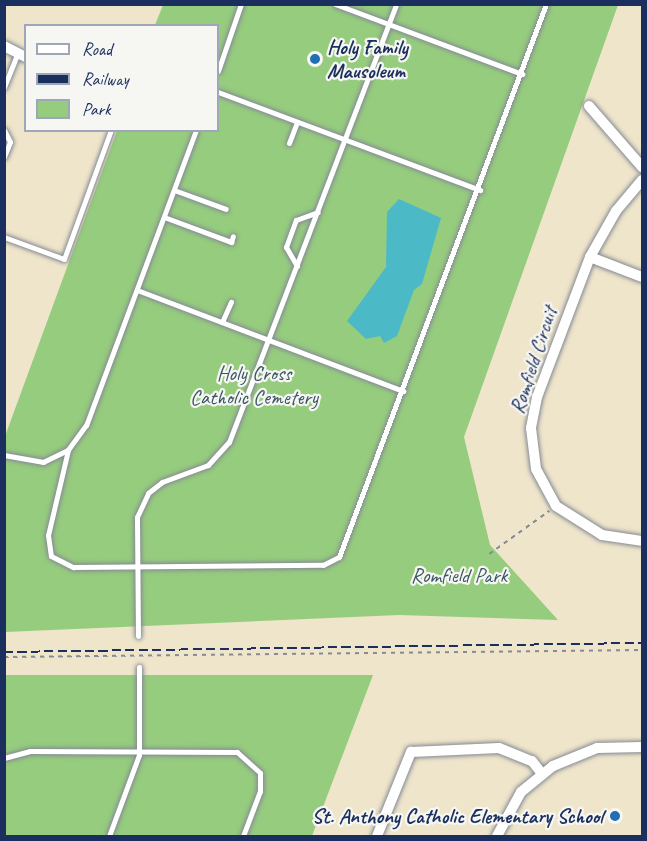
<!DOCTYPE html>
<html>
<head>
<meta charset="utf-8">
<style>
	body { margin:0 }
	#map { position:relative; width:647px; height:841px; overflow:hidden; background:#efe5cb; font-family:Caveat,sans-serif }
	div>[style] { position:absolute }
	.green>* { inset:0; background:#96cc7e }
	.water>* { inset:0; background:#4cb9c7 }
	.path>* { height:1.5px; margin-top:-0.75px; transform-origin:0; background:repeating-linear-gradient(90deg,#858a94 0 4.5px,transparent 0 9px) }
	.roads { filter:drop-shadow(0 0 2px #858a94) drop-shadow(0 0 2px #858a94) }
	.service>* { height:5px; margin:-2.5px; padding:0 2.5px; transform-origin:2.5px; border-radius:2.5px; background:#fff }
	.minor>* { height:10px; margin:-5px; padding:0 5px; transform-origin:5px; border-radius:5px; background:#fff }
	.rail>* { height:2px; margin-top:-1px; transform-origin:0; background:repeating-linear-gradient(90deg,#1b2f5e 0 9px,transparent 0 13.5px) }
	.dots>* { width:16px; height:16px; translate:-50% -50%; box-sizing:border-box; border:3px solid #f6f6f2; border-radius:50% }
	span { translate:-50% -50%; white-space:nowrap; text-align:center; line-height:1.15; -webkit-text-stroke:4.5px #f6f6f2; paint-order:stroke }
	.poi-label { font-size:21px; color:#1b2f5e; font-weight:700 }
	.left { translate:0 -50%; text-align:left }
	.right { translate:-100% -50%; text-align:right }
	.street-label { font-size:21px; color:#1b2f5e }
	.park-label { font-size:21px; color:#3a5666 }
	.frame { position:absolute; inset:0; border:6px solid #1b2f5e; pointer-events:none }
	.legend { position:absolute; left:24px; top:24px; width:195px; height:108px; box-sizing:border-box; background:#f6f6f2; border:2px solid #9ea6b7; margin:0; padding:8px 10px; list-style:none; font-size:18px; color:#1b2f5e }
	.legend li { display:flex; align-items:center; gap:12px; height:30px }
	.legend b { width:30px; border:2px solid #9ea6b7 }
</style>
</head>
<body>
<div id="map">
	<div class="green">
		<i style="clip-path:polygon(163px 5px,618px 5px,464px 437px,490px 545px,558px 620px,399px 615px,5px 632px,4px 439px,117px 131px,218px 130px,218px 26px,155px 25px)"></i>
		<i style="clip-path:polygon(4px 675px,373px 675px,312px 836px,5px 836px)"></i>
	</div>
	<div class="water">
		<i style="clip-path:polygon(399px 199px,441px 218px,422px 284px,414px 290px,397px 336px,384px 343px,380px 336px,366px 339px,347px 321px,386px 267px,387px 212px)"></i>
	</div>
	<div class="path">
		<i style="left:489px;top:554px;width:74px;rotate:-35.6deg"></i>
		<i style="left:4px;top:657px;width:638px;rotate:-0.63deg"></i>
	</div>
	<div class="roads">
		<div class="service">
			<i style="left:335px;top:4px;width:200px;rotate:20.5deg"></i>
			<i style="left:218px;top:71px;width:71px;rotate:-71.1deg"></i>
			<i style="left:4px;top:87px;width:37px;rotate:-68deg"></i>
			<i style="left:218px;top:92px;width:280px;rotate:20.5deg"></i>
			<i style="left:4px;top:130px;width:13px;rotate:63deg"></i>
			<i style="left:10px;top:142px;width:16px;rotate:112deg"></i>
			<i style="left:196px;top:130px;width:315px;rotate:110.4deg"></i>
			<i style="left:86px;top:425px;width:31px;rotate:126deg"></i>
			<i style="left:68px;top:450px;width:87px;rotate:103.2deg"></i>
			<i style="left:48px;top:535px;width:21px;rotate:82deg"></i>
			<i style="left:51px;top:556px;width:25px;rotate:27deg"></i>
			<i style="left:73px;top:567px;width:250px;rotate:-0.5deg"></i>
			<i style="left:323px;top:565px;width:18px;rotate:-27deg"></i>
			<i style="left:339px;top:557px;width:590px;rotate:-69.48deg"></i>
			<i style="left:289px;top:143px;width:22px;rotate:-69deg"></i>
			<i style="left:174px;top:190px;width:55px;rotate:20.1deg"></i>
			<i style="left:164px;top:217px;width:72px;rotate:20.5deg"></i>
			<i style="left:231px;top:242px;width:6px;rotate:-72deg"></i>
			<i style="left:4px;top:237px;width:64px;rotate:20.1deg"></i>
			<i style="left:64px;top:259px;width:137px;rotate:-70deg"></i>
			<i style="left:297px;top:266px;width:22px;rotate:-120deg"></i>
			<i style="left:286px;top:247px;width:29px;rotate:-70deg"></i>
			<i style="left:296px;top:220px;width:23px;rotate:-20deg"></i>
			<i style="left:137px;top:290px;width:285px;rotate:20.8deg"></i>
			<i style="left:222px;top:322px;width:22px;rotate:-66deg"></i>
			<i style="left:4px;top:455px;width:40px;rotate:10deg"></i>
			<i style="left:43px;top:462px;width:28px;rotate:-26deg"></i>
			<i style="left:138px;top:636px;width:119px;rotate:-90.5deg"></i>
			<i style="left:137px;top:517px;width:26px;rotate:-65deg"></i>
			<i style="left:148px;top:493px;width:18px;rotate:-38deg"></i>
			<i style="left:162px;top:482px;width:49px;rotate:-20.3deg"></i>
			<i style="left:208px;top:465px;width:31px;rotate:-48deg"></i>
			<i style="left:229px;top:442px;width:469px;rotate:-69.1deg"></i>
			<i style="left:4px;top:758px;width:27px;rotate:-15deg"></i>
			<i style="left:30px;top:751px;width:207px;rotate:0.3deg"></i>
			<i style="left:237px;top:752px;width:31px;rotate:42deg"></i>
			<i style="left:260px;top:773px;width:18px;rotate:90deg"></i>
			<i style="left:260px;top:791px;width:48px;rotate:110.7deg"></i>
			<i style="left:109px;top:836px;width:86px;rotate:-69.7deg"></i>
			<i style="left:139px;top:755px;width:88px;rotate:-90deg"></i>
		</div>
		<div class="minor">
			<i style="left:4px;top:46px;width:25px;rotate:27deg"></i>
			<i style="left:589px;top:106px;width:81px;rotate:49deg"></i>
			<i style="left:642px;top:180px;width:40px;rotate:130deg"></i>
			<i style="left:616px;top:211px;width:53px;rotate:119.5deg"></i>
			<i style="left:590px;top:257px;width:150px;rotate:110.7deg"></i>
			<i style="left:537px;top:397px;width:32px;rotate:101deg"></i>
			<i style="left:531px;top:428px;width:41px;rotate:83deg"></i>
			<i style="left:536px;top:469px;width:42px;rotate:61.6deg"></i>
			<i style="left:556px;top:506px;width:54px;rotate:32.2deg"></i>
			<i style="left:602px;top:535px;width:40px;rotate:8.5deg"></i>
			<i style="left:590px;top:257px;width:56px;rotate:21deg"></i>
			<i style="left:377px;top:836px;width:91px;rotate:-68deg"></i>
			<i style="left:411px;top:752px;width:88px;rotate:-2.6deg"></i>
			<i style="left:499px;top:748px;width:35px;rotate:22deg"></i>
			<i style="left:532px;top:761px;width:16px;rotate:52deg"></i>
			<i style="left:497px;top:836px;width:50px;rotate:-61.4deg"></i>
			<i style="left:521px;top:792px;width:41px;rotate:-39.1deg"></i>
			<i style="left:553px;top:766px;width:48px;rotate:-22.2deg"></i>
			<i style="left:597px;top:748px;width:45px;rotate:-1.3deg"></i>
		</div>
	</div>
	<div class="rail">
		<i style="left:4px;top:652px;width:638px;rotate:-0.81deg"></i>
	</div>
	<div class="dots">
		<i style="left:315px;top:59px;background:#1f6fb2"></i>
		<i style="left:615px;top:816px;background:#1f6fb2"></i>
	</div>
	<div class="poi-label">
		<span class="left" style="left:327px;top:59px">Holy Family<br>Mausoleum</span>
		<span class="right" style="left:603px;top:816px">St. Anthony Catholic Elementary School</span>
	</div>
	<div class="street-label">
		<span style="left:533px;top:360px;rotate:-72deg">Romfield Circuit</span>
	</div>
	<div class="park-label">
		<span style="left:254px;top:385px">Holy Cross<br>Catholic Cemetery</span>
		<span style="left:459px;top:575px">Romfield Park</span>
	</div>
	<div class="frame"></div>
	<ul class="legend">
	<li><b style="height:8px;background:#fff"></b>Road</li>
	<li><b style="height:8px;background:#1b2f5e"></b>Railway</li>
	<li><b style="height:16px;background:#96cc7e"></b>Park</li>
	</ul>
</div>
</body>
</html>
